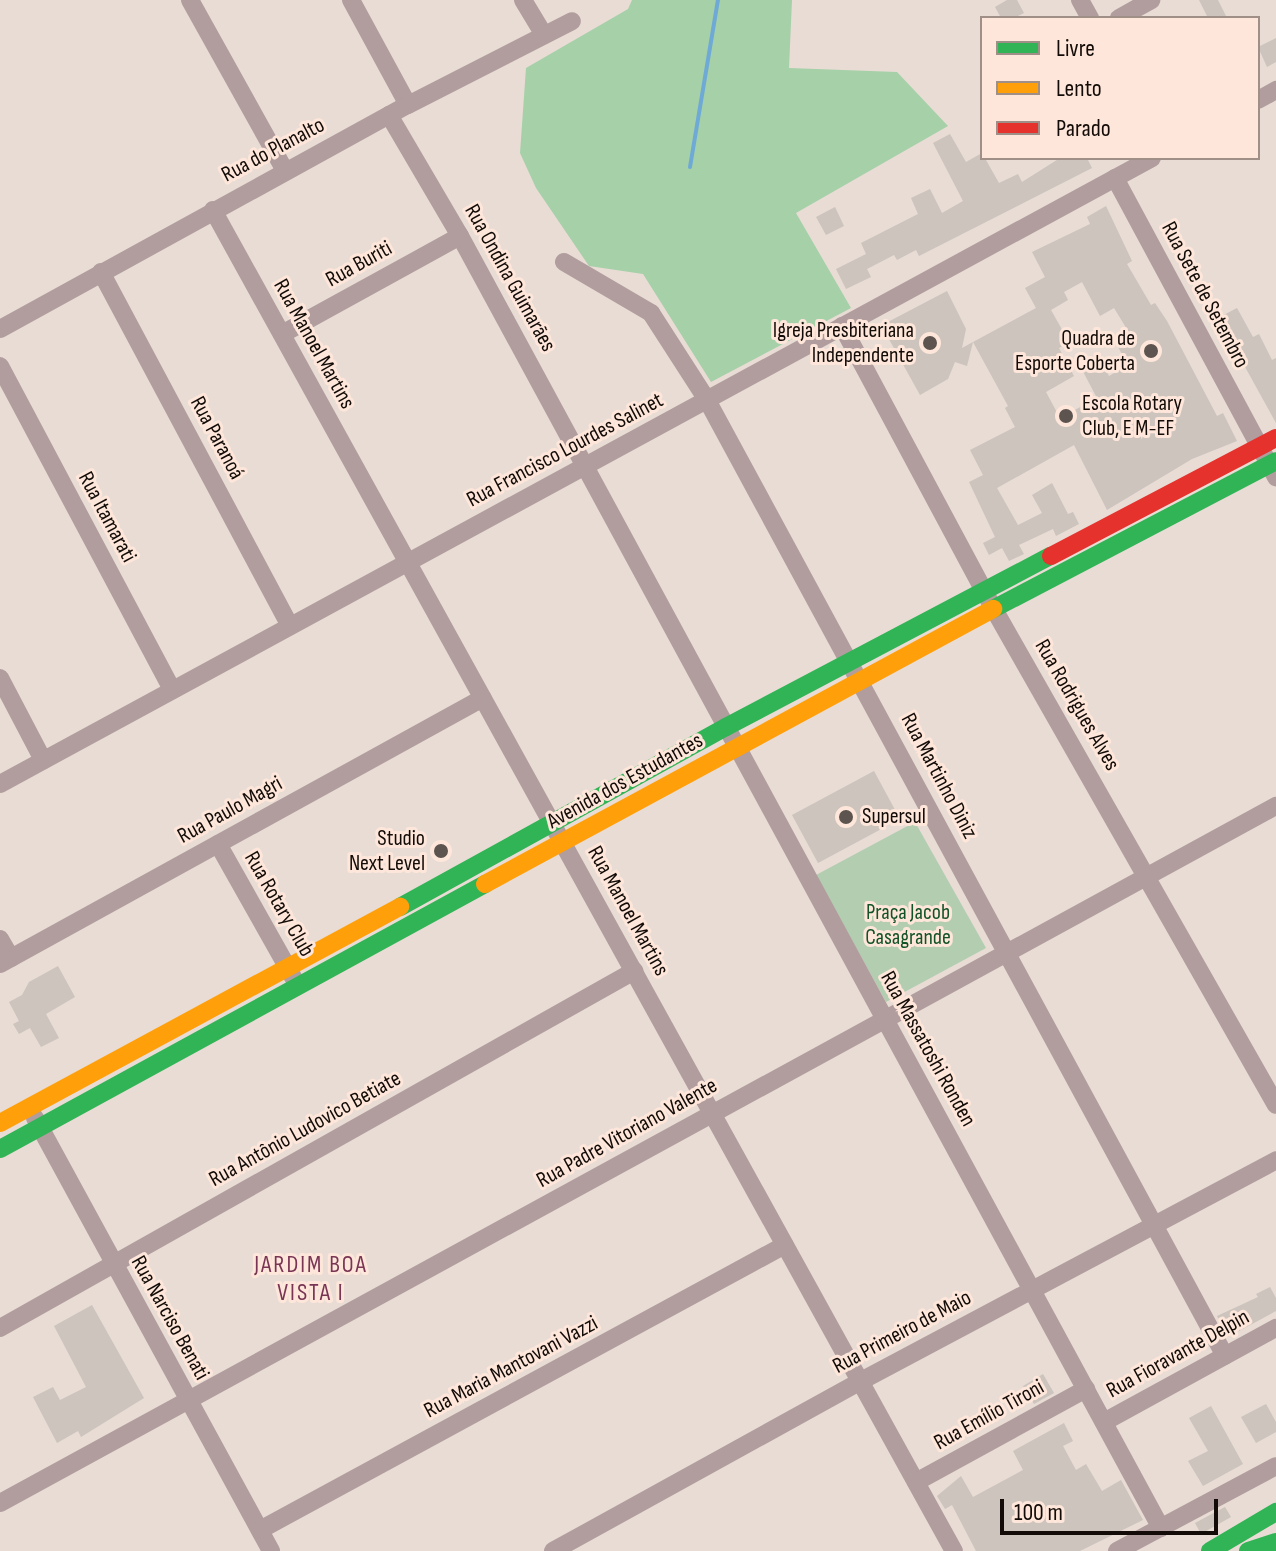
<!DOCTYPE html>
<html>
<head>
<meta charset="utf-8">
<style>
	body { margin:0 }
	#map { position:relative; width:1276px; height:1551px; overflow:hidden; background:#e8dcd5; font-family:"Sofia Sans Condensed",sans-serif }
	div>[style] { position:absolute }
	.green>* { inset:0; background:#b2cdb0 }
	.forest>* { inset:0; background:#a6d0a8 }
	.stream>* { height:4px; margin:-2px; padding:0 2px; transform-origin:2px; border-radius:2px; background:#6eaad5 }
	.building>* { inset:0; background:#ccc4bd }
	.street>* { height:18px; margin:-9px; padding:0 9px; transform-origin:9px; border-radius:9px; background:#b19d9e }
	.fast>* { height:18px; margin:-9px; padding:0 9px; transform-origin:9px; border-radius:9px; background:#30b455 }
	.slow>* { height:18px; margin:-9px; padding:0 9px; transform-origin:9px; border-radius:9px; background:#ff9f0a }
	.jam>* { height:18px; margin:-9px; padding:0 9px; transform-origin:9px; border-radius:9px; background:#e5322d }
	.dots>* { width:22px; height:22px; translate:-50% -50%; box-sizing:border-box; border:4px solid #fee7da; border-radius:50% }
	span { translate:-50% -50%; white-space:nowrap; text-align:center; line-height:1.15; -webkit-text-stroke:6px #fee7da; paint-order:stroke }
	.street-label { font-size:22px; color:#120b07 }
	.poi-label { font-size:22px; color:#120b07 }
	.right { translate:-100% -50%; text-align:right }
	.left { translate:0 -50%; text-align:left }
	.park-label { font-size:22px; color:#125227 }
	.neighbourhood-label { font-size:24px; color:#783554; letter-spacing:2px }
	.legend { position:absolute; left:980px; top:16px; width:280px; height:144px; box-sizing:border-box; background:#fee7da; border:2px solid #a08f86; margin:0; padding:10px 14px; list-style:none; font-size:24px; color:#120b07 }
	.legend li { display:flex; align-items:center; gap:16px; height:40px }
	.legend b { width:40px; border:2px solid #a08f86 }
	.scale { position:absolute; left:1000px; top:1499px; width:218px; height:36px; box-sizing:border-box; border:4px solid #120b07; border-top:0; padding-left:10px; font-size:24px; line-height:28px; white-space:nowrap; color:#120b07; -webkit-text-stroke:6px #fee7da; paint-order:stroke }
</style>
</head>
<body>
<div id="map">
	<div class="green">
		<i style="clip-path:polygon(915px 822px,986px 948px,886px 1002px,816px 875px)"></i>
	</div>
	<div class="forest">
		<i style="clip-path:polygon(632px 0,792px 0,789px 68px,897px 72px,948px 126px,796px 213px,851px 308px,711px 382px,643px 274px,589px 266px,536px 188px,520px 153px,526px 68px,628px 9px)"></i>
	</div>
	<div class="stream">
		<i style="left:690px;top:167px;width:169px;rotate:-80.5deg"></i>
	</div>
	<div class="building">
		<i style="clip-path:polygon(1007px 0,1017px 0,1024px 13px,1014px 18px,1001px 18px,995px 7px)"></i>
		<i style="clip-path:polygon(1199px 0,1218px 0,1227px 18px,1208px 18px)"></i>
		<i style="clip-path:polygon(1276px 38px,1276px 62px,1267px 67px,1258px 47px)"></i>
		<i style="clip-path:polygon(950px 134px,966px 162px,982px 153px,999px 183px,1018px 174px,1022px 182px,1060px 158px,1087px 158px,1092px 168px,919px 256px,916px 250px,897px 260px,894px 255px,867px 269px,871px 277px,846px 289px,836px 269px,866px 254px,861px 243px,918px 214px,911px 198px,930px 189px,942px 213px,963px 201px,933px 143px)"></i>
		<i style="clip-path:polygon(evenodd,1106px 206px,1132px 261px,1127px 264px,1151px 305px,1155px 303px,1167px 321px,1217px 416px,1223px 413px,1237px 441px,1192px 459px,1107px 510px,1074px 445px,997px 488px,1018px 525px,1042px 513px,1032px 495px,1052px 483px,1068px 514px,1073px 512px,1079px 524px,1056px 536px,1053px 529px,1019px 545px,1024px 554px,1009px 561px,1002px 548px,989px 555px,983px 543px,995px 537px,969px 482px,983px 475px,970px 450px,1015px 427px,1005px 408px,1008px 406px,973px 342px,1036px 308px,1025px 288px,1045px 277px,1032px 252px,1090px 224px,1087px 217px,1106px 206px,1082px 282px,1100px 316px,1114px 308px,1133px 339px,1118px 347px,1128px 365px,1109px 376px,1097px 354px,1079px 364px,1097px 398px,1060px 418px,1046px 392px,1074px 376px,1059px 348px,1069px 342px,1051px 310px,1068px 300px,1064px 292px,1082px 282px)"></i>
		<i style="clip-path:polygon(835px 207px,844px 226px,826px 235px,816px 217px)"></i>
		<i style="clip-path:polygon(947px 291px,966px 329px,962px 348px,973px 342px,967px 366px,955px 362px,948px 379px,920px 395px,885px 332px,884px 324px)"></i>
		<i style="clip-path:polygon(1237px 308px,1253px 337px,1259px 334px,1272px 360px,1276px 358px,1276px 423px,1218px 318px)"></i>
		<i style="clip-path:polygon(874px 771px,900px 819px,818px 863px,792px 815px)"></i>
		<i style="clip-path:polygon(58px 966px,75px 997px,46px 1014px,59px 1038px,41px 1047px,30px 1028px,19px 1034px,13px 1024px,19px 1021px,9px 1002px,22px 995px,29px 982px)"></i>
		<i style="clip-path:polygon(1270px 1287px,1276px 1298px,1276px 1311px,1228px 1337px,1217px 1316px,1258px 1297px,1256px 1294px)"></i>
		<i style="clip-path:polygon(92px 1305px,144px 1398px,81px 1437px,78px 1431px,57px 1443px,33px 1397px,53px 1387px,60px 1400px,86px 1387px,54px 1326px)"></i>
		<i style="clip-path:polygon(1043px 1374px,1054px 1393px,1034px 1404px,1023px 1386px)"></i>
		<i style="clip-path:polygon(1266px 1404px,1276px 1422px,1276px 1432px,1256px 1443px,1241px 1417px)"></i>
		<i style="clip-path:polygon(1211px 1406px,1243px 1464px,1203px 1486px,1188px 1461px,1208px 1451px,1189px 1418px)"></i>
		<i style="clip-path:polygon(1064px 1423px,1073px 1441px,1063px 1446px,1076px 1470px,1086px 1464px,1102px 1491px,1121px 1480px,1143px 1520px,1080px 1551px,976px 1551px,952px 1505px,945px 1509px,937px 1496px,961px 1476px,973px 1497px,1023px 1470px,1013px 1451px)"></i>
		<i style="clip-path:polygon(1225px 1507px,1231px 1517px,1201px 1534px,1195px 1523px)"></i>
	</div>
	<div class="street">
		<i style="left:190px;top:0;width:196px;rotate:60.9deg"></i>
		<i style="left:351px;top:0;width:119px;rotate:61.5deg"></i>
		<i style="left:523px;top:0;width:41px;rotate:59deg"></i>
		<i style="left:1080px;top:0;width:21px;rotate:61deg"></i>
		<i style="left:1119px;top:18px;width:37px;rotate:-29deg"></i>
		<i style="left:1258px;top:100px;width:21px;rotate:-29deg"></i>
		<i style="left:389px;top:115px;width:140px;rotate:59.6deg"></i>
		<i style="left:460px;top:236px;width:1470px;rotate:61.52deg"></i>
		<i style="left:1115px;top:178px;width:340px;rotate:61.7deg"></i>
		<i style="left:213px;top:210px;width:1532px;rotate:61.08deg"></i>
		<i style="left:564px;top:262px;width:101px;rotate:30.4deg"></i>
		<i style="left:651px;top:313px;width:103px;rotate:57.2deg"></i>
		<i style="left:707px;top:400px;width:1087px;rotate:61.55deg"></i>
		<i style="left:101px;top:272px;width:401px;rotate:61.9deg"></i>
		<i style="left:842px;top:326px;width:323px;rotate:61.8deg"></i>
		<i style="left:995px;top:611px;width:568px;rotate:60.37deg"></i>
		<i style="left:0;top:329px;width:465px;rotate:-28.8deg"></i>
		<i style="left:408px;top:105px;width:184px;rotate:-27.1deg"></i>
		<i style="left:282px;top:334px;width:203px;rotate:-28.8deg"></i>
		<i style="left:0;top:366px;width:367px;rotate:62deg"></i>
		<i style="left:0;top:678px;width:93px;rotate:62.3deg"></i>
		<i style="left:0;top:784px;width:1311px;rotate:-28.52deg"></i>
		<i style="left:218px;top:844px;width:153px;rotate:60.6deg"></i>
		<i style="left:0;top:939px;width:22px;rotate:60deg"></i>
		<i style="left:0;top:964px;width:551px;rotate:-28.84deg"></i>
		<i style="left:35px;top:1118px;width:493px;rotate:61.4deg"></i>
		<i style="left:0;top:1328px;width:728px;rotate:-29.38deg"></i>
		<i style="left:1104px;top:1422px;width:196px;rotate:-28.7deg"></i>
		<i style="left:916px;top:1482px;width:194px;rotate:-28.7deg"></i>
		<i style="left:0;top:1503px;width:1454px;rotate:-28.65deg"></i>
		<i style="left:260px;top:1530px;width:597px;rotate:-28.5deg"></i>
		<i style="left:553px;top:1551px;width:352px;rotate:-28.9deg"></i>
		<i style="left:861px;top:1381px;width:470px;rotate:-28deg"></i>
		<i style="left:1117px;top:1551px;width:180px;rotate:-28.1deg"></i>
	</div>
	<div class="fast">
		<i style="left:993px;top:609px;width:319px;rotate:-27.6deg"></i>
		<i style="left:400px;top:907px;width:372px;rotate:-28.9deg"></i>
		<i style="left:726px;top:727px;width:367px;rotate:-27.8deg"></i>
		<i style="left:0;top:1149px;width:553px;rotate:-28.65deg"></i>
		<i style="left:1210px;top:1551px;width:77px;rotate:-30.6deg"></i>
		<i style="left:1248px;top:1551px;width:29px;rotate:-18deg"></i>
	</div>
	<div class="slow">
		<i style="left:485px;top:884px;width:578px;rotate:-28.43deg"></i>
		<i style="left:0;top:1123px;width:455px;rotate:-28.4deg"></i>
	</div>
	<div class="jam">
		<i style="left:1051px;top:556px;width:254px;rotate:-27.7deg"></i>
	</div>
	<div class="dots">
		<i style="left:930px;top:343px;background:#5d544f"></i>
		<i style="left:1151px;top:351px;background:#5d544f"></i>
		<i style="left:1066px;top:416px;background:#5d544f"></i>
		<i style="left:846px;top:817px;background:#5d544f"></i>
		<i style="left:441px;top:851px;background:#5d544f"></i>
	</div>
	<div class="street-label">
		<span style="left:273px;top:150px;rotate:-28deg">Rua do Planalto</span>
		<span style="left:359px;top:264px;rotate:-29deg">Rua Buriti</span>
		<span style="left:510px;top:278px;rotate:61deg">Rua Ondina Guimarães</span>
		<span style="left:1205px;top:295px;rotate:62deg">Rua Sete de Setembro</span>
		<span style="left:314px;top:344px;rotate:61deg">Rua Manoel Martins</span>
		<span style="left:217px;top:438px;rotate:62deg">Rua Paranoá</span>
		<span style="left:565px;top:450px;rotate:-28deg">Rua Francisco Lourdes Salinet</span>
		<span style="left:107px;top:517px;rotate:62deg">Rua Itamarati</span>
		<span style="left:1077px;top:705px;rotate:60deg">Rua Rodrigues Alves</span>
		<span style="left:939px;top:776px;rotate:62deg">Rua Martinho Diniz</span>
		<span style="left:625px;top:781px;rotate:-29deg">Avenida dos Estudantes</span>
		<span style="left:230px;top:810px;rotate:-29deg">Rua Paulo Magri</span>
		<span style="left:279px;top:904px;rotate:60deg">Rua Rotary Club</span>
		<span style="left:628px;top:911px;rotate:61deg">Rua Manoel Martins</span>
		<span style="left:928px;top:1049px;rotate:61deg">Rua Massatoshi Ronden</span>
		<span style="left:305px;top:1129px;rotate:-29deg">Rua Antônio Ludovico Betiate</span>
		<span style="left:627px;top:1133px;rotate:-29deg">Rua Padre Vitoriano Valente</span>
		<span style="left:170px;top:1318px;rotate:61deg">Rua Narciso Benati</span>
		<span style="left:902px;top:1332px;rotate:-28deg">Rua Primeiro de Maio</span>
		<span style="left:1178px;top:1354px;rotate:-29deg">Rua Fioravante Delpin</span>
		<span style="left:511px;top:1367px;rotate:-28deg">Rua Maria Mantovani Vazzi</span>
		<span style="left:989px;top:1415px;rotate:-29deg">Rua Emílio Tironi</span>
	</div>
	<div class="poi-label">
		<span class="right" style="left:914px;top:343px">Igreja Presbiteriana<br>Independente</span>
		<span class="right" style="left:1135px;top:351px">Quadra de<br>Esporte Coberta</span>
		<span class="left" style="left:1082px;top:416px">Escola Rotary<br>Club, E M-EF</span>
		<span class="left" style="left:862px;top:817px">Supersul</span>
		<span class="right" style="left:425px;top:851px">Studio<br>Next Level</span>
	</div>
	<div class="park-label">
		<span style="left:908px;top:925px">Praça Jacob<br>Casagrande</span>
	</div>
	<div class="neighbourhood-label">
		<span style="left:311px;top:1279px">JARDIM BOA<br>VISTA I</span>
	</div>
	<ul class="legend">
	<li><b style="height:10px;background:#30b455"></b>Livre</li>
	<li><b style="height:10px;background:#ff9f0a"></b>Lento</li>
	<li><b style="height:10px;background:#e5322d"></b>Parado</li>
	</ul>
	<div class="scale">100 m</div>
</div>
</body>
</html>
